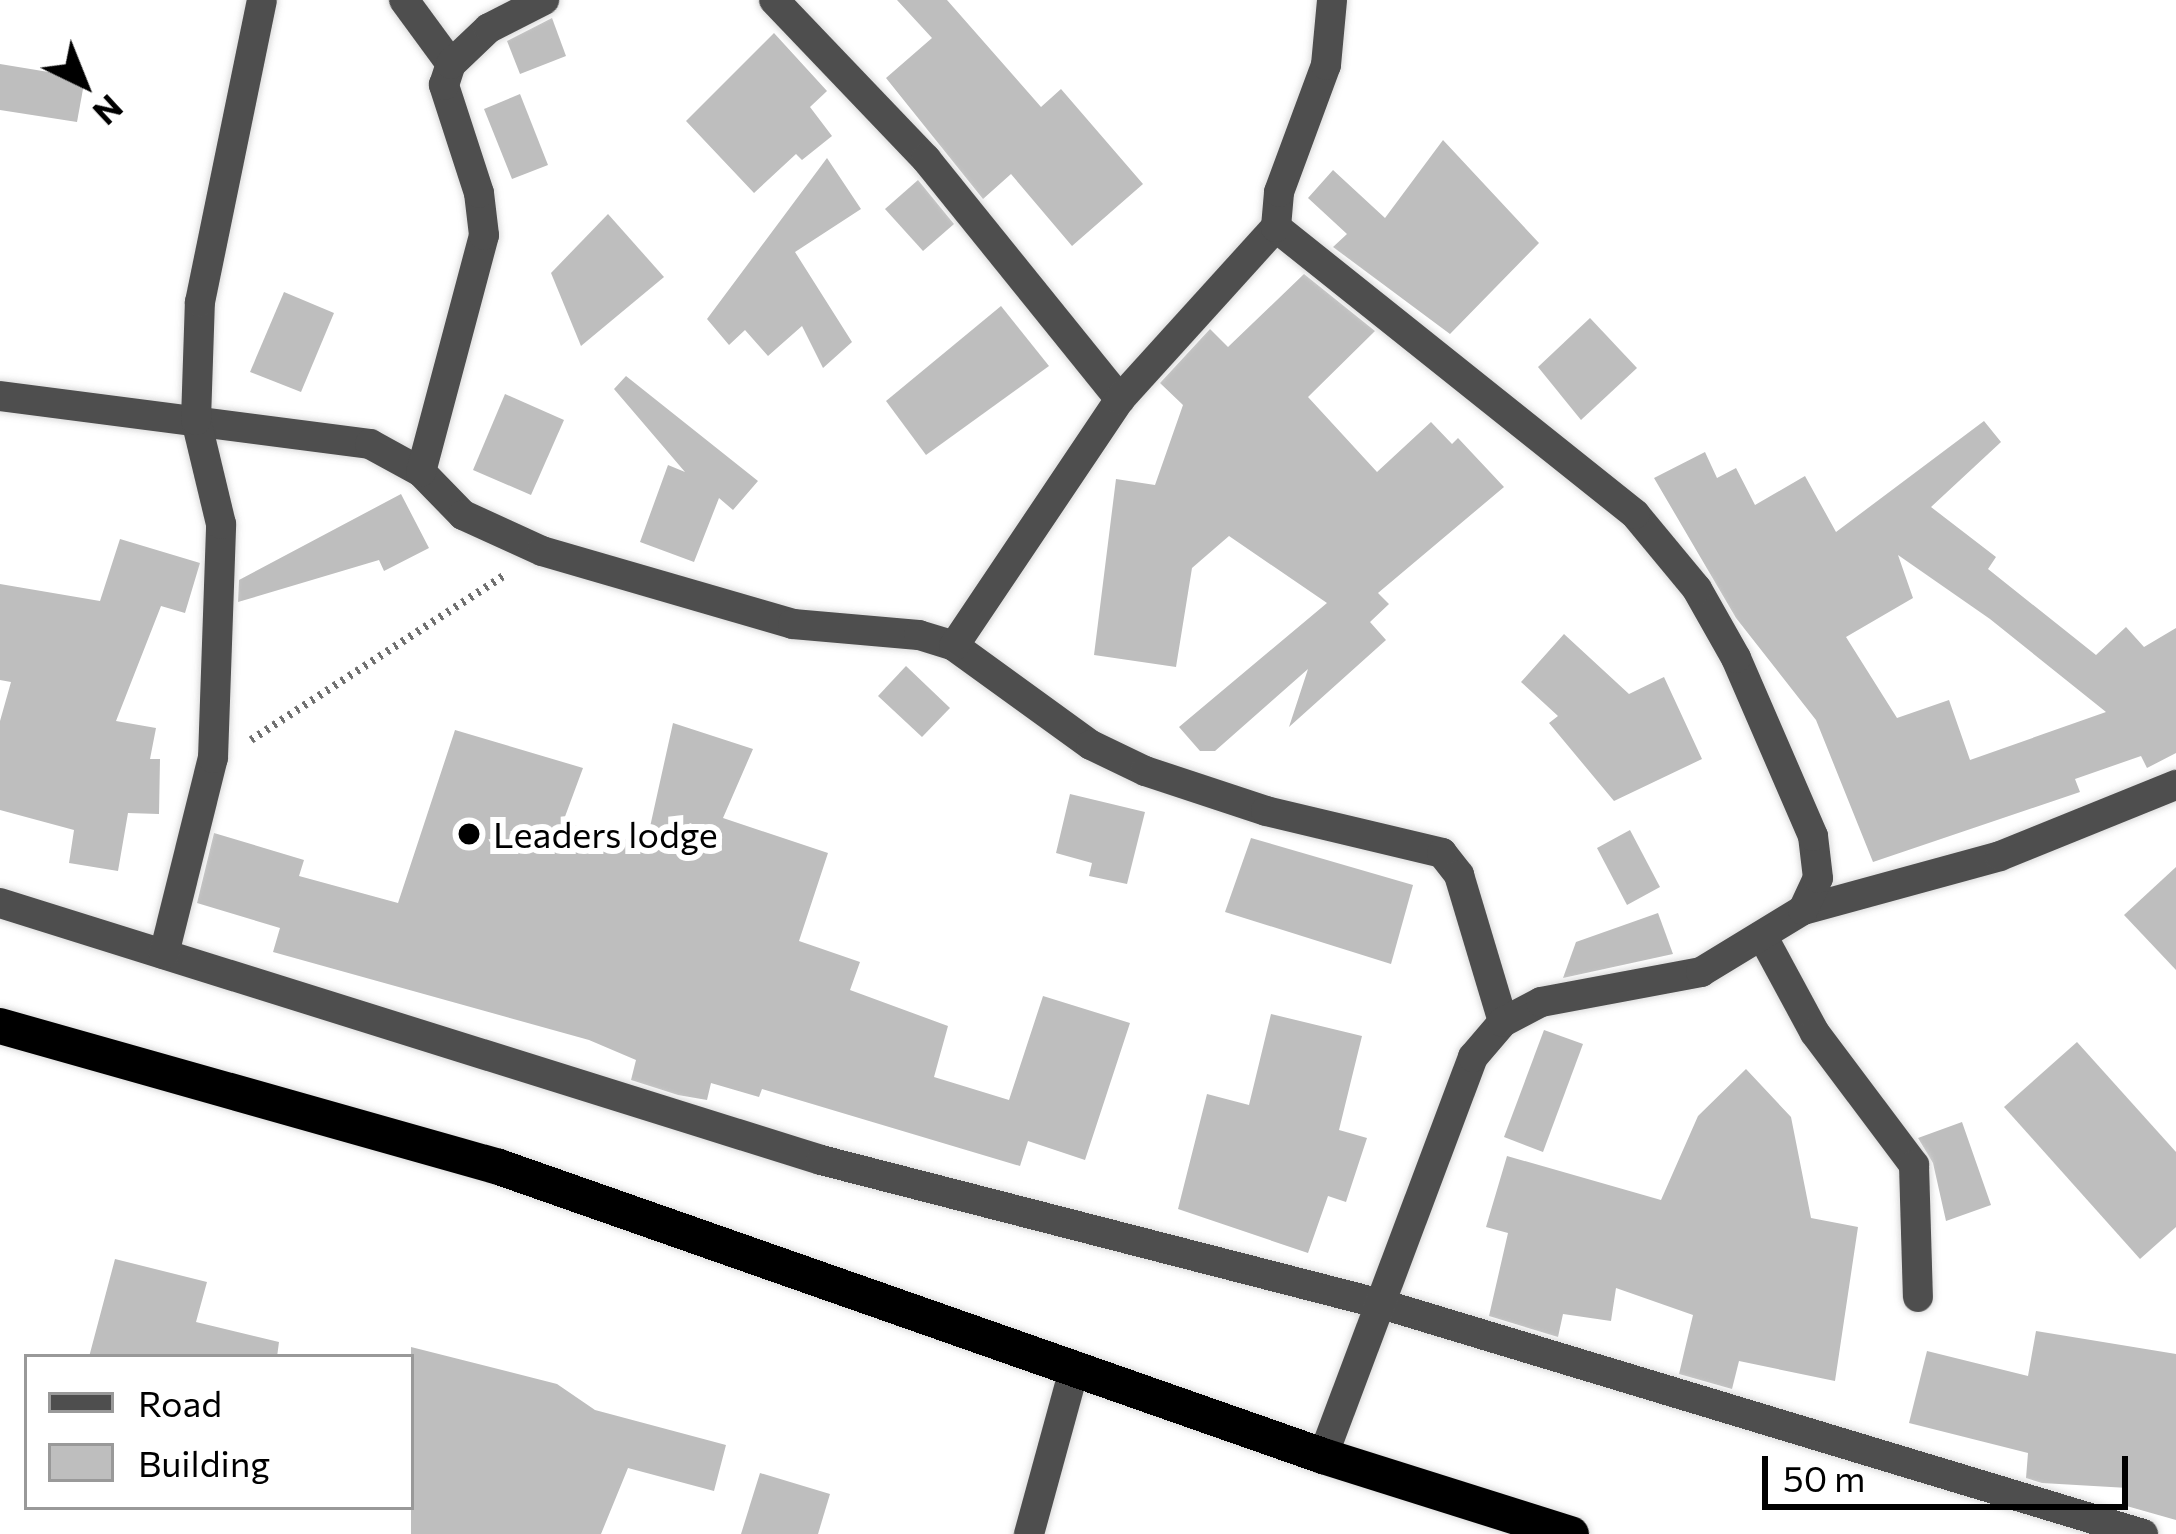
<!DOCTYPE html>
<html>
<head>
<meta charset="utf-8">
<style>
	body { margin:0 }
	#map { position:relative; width:2176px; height:1534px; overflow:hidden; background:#fff; font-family:Commissioner,sans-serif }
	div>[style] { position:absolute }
	.building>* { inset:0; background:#bebebe }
	.path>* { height:8px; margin-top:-4px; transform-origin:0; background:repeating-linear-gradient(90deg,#707070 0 3px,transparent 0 9px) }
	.roads { filter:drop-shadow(0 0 3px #dbdbdb) drop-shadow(0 0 3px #dbdbdb) }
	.minor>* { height:30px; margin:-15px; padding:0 15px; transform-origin:15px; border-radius:15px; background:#4e4e4e }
	.highway>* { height:36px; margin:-18px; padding:0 18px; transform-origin:18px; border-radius:18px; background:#000 }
	.dots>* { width:33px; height:33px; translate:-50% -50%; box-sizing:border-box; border:6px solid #fff; border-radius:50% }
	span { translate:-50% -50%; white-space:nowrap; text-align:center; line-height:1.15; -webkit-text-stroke:12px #fff; paint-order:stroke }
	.poi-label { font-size:36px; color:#000 }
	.left { translate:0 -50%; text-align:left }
	.legend { position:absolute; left:24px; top:1354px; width:390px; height:156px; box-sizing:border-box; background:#fff; border:3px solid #999; margin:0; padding:15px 21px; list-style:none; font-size:36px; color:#000 }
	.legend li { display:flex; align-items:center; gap:24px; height:60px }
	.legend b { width:60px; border:3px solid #999 }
	.north { position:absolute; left:24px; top:24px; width:120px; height:120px; -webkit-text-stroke:9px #fff; paint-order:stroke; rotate:137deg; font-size:33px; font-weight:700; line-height:48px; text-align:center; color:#000 }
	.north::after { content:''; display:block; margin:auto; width:42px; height:54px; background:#000; clip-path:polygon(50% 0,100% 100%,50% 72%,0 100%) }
	.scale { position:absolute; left:1762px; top:1456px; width:366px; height:54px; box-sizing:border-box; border:6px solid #000; border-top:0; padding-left:15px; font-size:36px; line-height:42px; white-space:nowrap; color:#000; -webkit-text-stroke:9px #fff; paint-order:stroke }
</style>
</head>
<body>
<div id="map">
	<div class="building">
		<i style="clip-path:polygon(897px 0,947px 0,1041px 107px,1061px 89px,1143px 184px,1072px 246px,1011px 174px,983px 199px,886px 78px,932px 38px)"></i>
		<i style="clip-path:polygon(552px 18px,566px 56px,520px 74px,507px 41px)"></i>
		<i style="clip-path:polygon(774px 33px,827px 91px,810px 107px,832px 136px,802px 160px,796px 154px,754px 193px,686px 121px)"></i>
		<i style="clip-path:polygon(0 64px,85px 78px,77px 122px,0 110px)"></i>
		<i style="clip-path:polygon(520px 94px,548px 165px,512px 179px,484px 109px)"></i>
		<i style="clip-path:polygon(1443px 140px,1539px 243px,1450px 334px,1333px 247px,1347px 234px,1308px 198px,1333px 170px,1385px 218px)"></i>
		<i style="clip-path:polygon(827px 158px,861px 209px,795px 252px,852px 342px,823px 368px,802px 326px,768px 356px,745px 330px,729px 345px,707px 319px)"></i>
		<i style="clip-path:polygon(918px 180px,954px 224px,923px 251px,885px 209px)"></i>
		<i style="clip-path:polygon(608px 214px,664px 277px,581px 346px,551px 273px)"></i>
		<i style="clip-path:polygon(1304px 274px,1375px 331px,1308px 397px,1377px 472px,1431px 422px,1452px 444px,1458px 438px,1504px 487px,1378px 593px,1389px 604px,1370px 622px,1386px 640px,1289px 727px,1308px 669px,1215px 751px,1200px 751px,1179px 727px,1327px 603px,1229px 536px,1192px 568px,1176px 667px,1094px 655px,1116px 479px,1155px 485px,1183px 405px,1160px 383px,1210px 329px,1228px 347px)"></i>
		<i style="clip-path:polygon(284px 292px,334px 313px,301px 392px,250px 372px)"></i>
		<i style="clip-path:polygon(1001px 306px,1049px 366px,926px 455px,886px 401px)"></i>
		<i style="clip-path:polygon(1590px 318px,1637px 368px,1581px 420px,1538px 367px)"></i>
		<i style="clip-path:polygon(626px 376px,758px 481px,733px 510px,719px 498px,694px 562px,640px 542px,668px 465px,685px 472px,614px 389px)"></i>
		<i style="clip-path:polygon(505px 394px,564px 420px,531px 495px,473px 470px)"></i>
		<i style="clip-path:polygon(evenodd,1984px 421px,2001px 442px,1931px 507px,1996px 557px,1988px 569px,2096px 655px,2126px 627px,2144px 647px,2176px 628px,2176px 753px,2147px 768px,2141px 756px,2075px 779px,2080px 792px,1873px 862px,1816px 720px,1736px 618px,1654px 478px,1705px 452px,1717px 478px,1736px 468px,1755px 505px,1805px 476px,1836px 532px,1984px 421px,1898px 555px,1990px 619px,2106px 712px,1970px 760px,1949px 700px,1897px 718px,1846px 637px,1913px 598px,1898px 555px)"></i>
		<i style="clip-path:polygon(401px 494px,429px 548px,384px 571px,379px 560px,238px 602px,239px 580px)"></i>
		<i style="clip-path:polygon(120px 539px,200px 563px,185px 613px,161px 606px,116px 721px,156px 728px,150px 759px,160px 759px,159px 814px,128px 813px,118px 871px,69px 863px,74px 830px,0 810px,0 721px,11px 682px,0 680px,0 584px,100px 601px)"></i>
		<i style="clip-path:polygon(1564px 634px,1629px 694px,1664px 677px,1702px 759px,1614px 801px,1549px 723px,1558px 716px,1521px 682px)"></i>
		<i style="clip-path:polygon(906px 666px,950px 708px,922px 737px,878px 696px)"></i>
		<i style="clip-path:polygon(673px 723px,753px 749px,723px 818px,828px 853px,799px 941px,860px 962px,850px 990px,948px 1026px,934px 1077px,1009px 1100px,1043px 996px,1130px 1023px,1085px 1160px,1028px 1141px,1020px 1166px,762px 1089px,759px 1097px,711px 1083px,707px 1100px,678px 1095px,631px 1080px,636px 1060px,589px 1040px,273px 952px,280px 928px,197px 903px,214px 833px,304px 860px,299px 876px,398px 903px,455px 730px,583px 768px,563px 822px,646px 845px)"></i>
		<i style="clip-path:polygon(1070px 794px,1145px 812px,1127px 884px,1089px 876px,1092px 863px,1056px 853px)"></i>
		<i style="clip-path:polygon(1630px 830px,1660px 887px,1627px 905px,1597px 848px)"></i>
		<i style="clip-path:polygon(1251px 838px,1413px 885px,1391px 964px,1225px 912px)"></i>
		<i style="clip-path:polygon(2176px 867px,2176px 970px,2124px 915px)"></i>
		<i style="clip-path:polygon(1658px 913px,1673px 954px,1563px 978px,1576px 942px)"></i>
		<i style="clip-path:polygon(1271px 1014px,1362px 1036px,1339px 1130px,1367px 1138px,1346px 1202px,1328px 1196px,1308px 1253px,1178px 1209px,1207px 1094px,1249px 1105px)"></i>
		<i style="clip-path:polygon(1544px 1030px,1583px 1044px,1543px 1152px,1504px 1137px)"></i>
		<i style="clip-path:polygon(2077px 1042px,2176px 1152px,2176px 1227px,2140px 1259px,2004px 1107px)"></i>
		<i style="clip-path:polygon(1746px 1069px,1791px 1117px,1811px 1218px,1858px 1227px,1835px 1381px,1739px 1361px,1732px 1389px,1679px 1374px,1693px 1315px,1616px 1288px,1611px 1321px,1563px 1314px,1558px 1337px,1489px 1316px,1508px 1233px,1486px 1227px,1507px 1156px,1661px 1200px,1698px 1116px)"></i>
		<i style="clip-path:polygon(1962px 1122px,1991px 1205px,1946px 1221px,1933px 1163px,1918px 1138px)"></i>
		<i style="clip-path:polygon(115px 1259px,207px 1282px,196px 1322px,279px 1342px,277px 1357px,89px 1357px)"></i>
		<i style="clip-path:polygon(2036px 1331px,2176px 1354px,2176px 1520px,2123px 1505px,2128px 1488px,2042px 1483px,2026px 1478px,2028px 1453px,1909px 1423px,1927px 1351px,2028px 1376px)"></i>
		<i style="clip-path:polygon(411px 1347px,557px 1384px,595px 1410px,726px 1445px,714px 1491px,628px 1468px,601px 1534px,411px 1534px)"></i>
		<i style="clip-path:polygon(760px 1473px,830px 1494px,818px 1534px,741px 1534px)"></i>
	</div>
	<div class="path">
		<i style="left:251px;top:740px;width:303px;rotate:-33deg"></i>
	</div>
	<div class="roads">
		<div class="minor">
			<i style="left:404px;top:0;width:79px;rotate:53.7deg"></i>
			<i style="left:774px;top:0;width:220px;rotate:46.3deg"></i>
			<i style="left:926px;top:159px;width:309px;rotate:51.1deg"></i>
			<i style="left:0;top:396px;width:373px;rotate:7.4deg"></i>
			<i style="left:370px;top:444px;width:58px;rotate:28.8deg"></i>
			<i style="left:421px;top:472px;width:60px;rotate:45.7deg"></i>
			<i style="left:463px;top:515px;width:87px;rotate:24.5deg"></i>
			<i style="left:542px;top:551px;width:261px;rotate:16.2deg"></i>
			<i style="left:793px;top:624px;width:126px;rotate:5deg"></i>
			<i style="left:919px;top:635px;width:37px;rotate:17deg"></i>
			<i style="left:954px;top:646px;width:169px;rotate:35.9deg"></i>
			<i style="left:1091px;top:745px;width:60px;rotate:25.7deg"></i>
			<i style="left:1145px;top:771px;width:127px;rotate:18.3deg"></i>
			<i style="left:1266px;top:811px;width:181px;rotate:13.4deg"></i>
			<i style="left:1442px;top:853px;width:28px;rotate:52deg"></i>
			<i style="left:1459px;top:875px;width:153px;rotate:73.3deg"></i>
			<i style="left:421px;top:472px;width:245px;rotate:-75.1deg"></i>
			<i style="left:484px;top:235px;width:42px;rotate:-96.8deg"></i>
			<i style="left:479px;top:193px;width:114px;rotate:-108deg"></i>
			<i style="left:444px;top:85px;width:22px;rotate:-72deg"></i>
			<i style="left:451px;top:64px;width:52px;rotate:-43.5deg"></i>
			<i style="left:489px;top:28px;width:62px;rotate:-27deg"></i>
			<i style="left:954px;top:646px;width:298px;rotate:-56.1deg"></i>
			<i style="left:1120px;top:399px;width:232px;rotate:-47.8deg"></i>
			<i style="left:0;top:903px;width:860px;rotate:17.38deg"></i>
			<i style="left:821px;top:1160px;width:582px;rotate:14.42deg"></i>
			<i style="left:1385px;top:1305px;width:792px;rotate:16.81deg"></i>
			<i style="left:1803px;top:910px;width:204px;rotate:-15.3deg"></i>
			<i style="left:2000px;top:856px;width:190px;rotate:-22deg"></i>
			<i style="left:1763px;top:937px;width:109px;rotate:61.6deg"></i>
			<i style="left:1815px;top:1033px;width:165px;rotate:53.1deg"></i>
			<i style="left:1914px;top:1165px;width:132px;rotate:88.3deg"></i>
			<i style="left:164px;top:954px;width:202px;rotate:-76deg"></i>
			<i style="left:213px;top:758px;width:234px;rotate:-88deg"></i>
			<i style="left:221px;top:524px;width:107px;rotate:-103.5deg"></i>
			<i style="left:196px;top:420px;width:118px;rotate:-88.1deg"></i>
			<i style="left:200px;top:302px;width:308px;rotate:-78.4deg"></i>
			<i style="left:1323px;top:1456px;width:426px;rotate:-69.4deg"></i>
			<i style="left:1473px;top:1057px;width:46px;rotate:-49.4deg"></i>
			<i style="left:1503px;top:1022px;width:43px;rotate:-27.8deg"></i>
			<i style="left:1541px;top:1002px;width:163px;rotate:-10.6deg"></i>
			<i style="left:1701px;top:972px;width:119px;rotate:-31.3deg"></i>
			<i style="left:1803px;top:910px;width:35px;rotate:-65deg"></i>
			<i style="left:1818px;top:878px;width:42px;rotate:-96.8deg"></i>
			<i style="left:1813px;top:836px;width:194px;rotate:-113.4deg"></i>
			<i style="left:1736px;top:658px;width:79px;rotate:-119.5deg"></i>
			<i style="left:1697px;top:589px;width:97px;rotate:-129.6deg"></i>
			<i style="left:1635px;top:514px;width:460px;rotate:-141.4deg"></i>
			<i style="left:1276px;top:227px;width:35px;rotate:-85deg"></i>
			<i style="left:1279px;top:192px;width:135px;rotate:-69.7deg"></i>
			<i style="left:1326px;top:65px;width:65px;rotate:-84.7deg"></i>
			<i style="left:1029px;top:1534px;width:174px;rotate:-74.7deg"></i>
		</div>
		<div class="highway">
			<i style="left:0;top:1026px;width:519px;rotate:15.78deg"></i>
			<i style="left:499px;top:1167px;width:873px;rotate:19.33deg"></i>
			<i style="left:1323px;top:1456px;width:260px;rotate:17.5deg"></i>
		</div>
	</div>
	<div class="dots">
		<i style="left:469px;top:834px;background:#000"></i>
	</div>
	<div class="poi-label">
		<span class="left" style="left:493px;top:834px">Leaders lodge</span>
	</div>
	<ul class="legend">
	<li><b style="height:15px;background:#4e4e4e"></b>Road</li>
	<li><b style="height:33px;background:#bebebe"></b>Building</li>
	</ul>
	<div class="north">N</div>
	<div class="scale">50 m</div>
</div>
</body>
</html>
